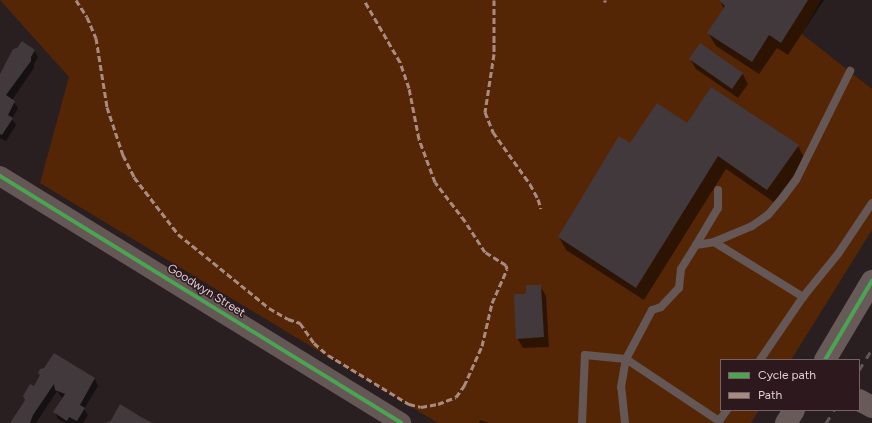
<!DOCTYPE html>
<html>
<head>
<meta charset="utf-8">
<style>
	body { margin:0 }
	#map { position:relative; width:872px; height:423px; overflow:hidden; background:#291e20; font-family:Figtree,sans-serif }
	div>[style] { position:absolute }
	.green>* { inset:0; background:#552605 }
	.shadow>* { inset:0; background:#0007 }
	.building>* { inset:0; background:#42393c }
	.service>* { height:8px; margin:-4px; padding:0 4px; transform-origin:4px; border-radius:4px; background:#645756 }
	.tertiary>* { height:20px; margin:-10px; padding:0 10px; transform-origin:10px; border-radius:10px; background:#645756 }
	.secondary>* { height:22px; margin:-11px; padding:0 11px; transform-origin:11px; border-radius:11px; background:#685a59 }
	.rail>* { height:3px; margin-top:-1.5px; transform-origin:0; background:repeating-linear-gradient(90deg,#605657 0 7px,transparent 0 14px) }
	.quiet>* { height:3px; margin-top:-1.5px; transform-origin:0; background:repeating-linear-gradient(90deg,#a88b81 0 6px,transparent 0 9px) }
	.cycleway>* { height:4px; margin:-2px; padding:0 2px; transform-origin:2px; border-radius:2px; background:#4ca352 }
	span { translate:-50% -50%; white-space:nowrap; text-align:center; line-height:1.15; -webkit-text-stroke:3px #2d191d; paint-order:stroke }
	.street-label { font-size:12px; color:#dfd0d3 }
	.legend { position:absolute; left:720px; top:359px; width:140px; height:52px; box-sizing:border-box; background:#2d191d; border:1px solid #746266; margin:0; padding:5px 7px; list-style:none; font-size:12px; color:#dfd0d3 }
	.legend li { display:flex; align-items:center; gap:8px; height:20px }
	.legend b { width:20px; border:1px solid #746266 }
</style>
</head>
<body>
<div id="map">
	<div class="green">
		<i style="clip-path:polygon(0 0,821px 0,802px 34px,872px 89px,872px 230px,791px 360px,721px 360px,721px 410px,759px 410px,751px 423px,438px 423px,40px 183px,69px 77px)"></i>
	</div>
	<div class="shadow">
		<i style="clip-path:polygon(720px 0,824px 0,788px 55px,777px 48px,759px 74px,716px 46px,708px 33px,724px 9px)"></i>
		<i style="clip-path:polygon(14px 50px,34px 50px,38px 57px,34px 64px,34px 68px,12px 100px,18px 108px,12px 119px,16px 125px,6px 141px,0 138px,0 76px)"></i>
		<i style="clip-path:polygon(690px 59px,742px 73px,748px 84px,738px 98px,696px 69px)"></i>
		<i style="clip-path:polygon(687px 124px,798px 146px,805px 159px,775px 203px,726px 169px,644px 300px,566px 250px,559px 237px,630px 144px)"></i>
		<i style="clip-path:polygon(540px 286px,546px 296px,549px 347px,523px 348px,517px 338px,527px 295px)"></i>
		<i style="clip-path:polygon(54px 355px,95px 379px,98px 386px,84px 409px,88px 415px,83px 423px,65px 423px,58px 419px,55px 412px,63px 399px,57px 391px,36px 423px,12px 423px)"></i>
		<i style="clip-path:polygon(480px 420px,489px 423px,479px 423px)"></i>
	</div>
	<div class="building">
		<i style="clip-path:polygon(719px 0,808px 0,781px 43px,769px 35px,752px 62px,707px 33px,725px 6px)"></i>
		<i style="clip-path:polygon(22px 41px,35px 50px,31px 57px,31px 61px,6px 95px,15px 101px,8px 115px,13px 118px,2px 135px,0 134px,0 74px,13px 49px,17px 48px)"></i>
		<i style="clip-path:polygon(700px 43px,743px 73px,732px 89px,689px 59px)"></i>
		<i style="clip-path:polygon(711px 87px,799px 145px,767px 190px,718px 156px,636px 288px,558px 237px,619px 136px,630px 143px,657px 103px,687px 123px)"></i>
		<i style="clip-path:polygon(526px 285px,541px 285px,544px 337px,516px 339px,514px 294px,526px 294px)"></i>
		<i style="clip-path:polygon(54px 353px,95px 378px,80px 405px,85px 408px,77px 421px,69px 417px,67px 421px,53px 412px,65px 394px,55px 390px,54px 384px,33px 415px,30px 423px,10px 423px,25px 400px,23px 396px,30px 384px,34px 386px,40px 375px,38px 373px,40px 369px,44px 368px)"></i>
		<i style="clip-path:polygon(120px 404px,141px 417px,153px 423px,107px 423px,108px 421px,110px 422px)"></i>
	</div>
	<div class="service">
		<i style="left:714px;top:242px;width:105px;rotate:31.7deg"></i>
		<i style="left:696px;top:245px;width:43px;rotate:-59.3deg"></i>
		<i style="left:718px;top:208px;width:18px;rotate:-90deg"></i>
		<i style="left:760px;top:360px;width:76px;rotate:-55.7deg"></i>
		<i style="left:803px;top:297px;width:55px;rotate:-50.9deg"></i>
		<i style="left:838px;top:254px;width:61px;rotate:-56.3deg"></i>
		<i style="left:582px;top:423px;width:68px;rotate:-87.5deg"></i>
		<i style="left:585px;top:355px;width:41px;rotate:5.6deg"></i>
		<i style="left:626px;top:359px;width:112px;rotate:33.7deg"></i>
		<i style="left:719px;top:421px;width:14px;rotate:-54deg"></i>
		<i style="left:625px;top:423px;width:36px;rotate:-96deg"></i>
		<i style="left:621px;top:387px;width:28px;rotate:-80deg"></i>
		<i style="left:626px;top:359px;width:55px;rotate:-62deg"></i>
		<i style="left:652px;top:310px;width:9px;rotate:-18deg"></i>
		<i style="left:661px;top:307px;width:26px;rotate:-47deg"></i>
		<i style="left:679px;top:288px;width:19px;rotate:-84deg"></i>
		<i style="left:681px;top:269px;width:28px;rotate:-58deg"></i>
		<i style="left:696px;top:245px;width:18px;rotate:-9deg"></i>
		<i style="left:714px;top:242px;width:41px;rotate:-22.8deg"></i>
		<i style="left:752px;top:226px;width:19px;rotate:-35deg"></i>
		<i style="left:768px;top:215px;width:23px;rotate:-50deg"></i>
		<i style="left:783px;top:197px;width:21px;rotate:-53deg"></i>
		<i style="left:796px;top:180px;width:122px;rotate:-63.6deg"></i>
	</div>
	<div class="tertiary">
		<i style="left:0;top:176px;width:471px;rotate:31.6deg"></i>
	</div>
	<div class="secondary">
		<i style="left:825px;top:360px;width:92px;rotate:-59.3deg"></i>
		<i style="left:859px;top:400px;width:15px;rotate:28deg"></i>
		<i style="left:786px;top:423px;width:15px;rotate:-58deg"></i>
	</div>
	<div class="rail">
		<i style="left:859px;top:370px;width:25px;rotate:-58deg"></i>
		<i style="left:826px;top:423px;width:15px;rotate:-58deg"></i>
	</div>
	<div class="quiet">
		<i style="left:76px;top:0;width:20px;rotate:57deg"></i>
		<i style="left:87px;top:17px;width:23px;rotate:67deg"></i>
		<i style="left:96px;top:38px;width:70px;rotate:80.9deg"></i>
		<i style="left:107px;top:107px;width:51px;rotate:71.6deg"></i>
		<i style="left:123px;top:155px;width:25px;rotate:63deg"></i>
		<i style="left:134px;top:177px;width:72px;rotate:52.3deg"></i>
		<i style="left:178px;top:234px;width:117px;rotate:39.1deg"></i>
		<i style="left:269px;top:308px;width:22px;rotate:30deg"></i>
		<i style="left:288px;top:319px;width:13px;rotate:18deg"></i>
		<i style="left:300px;top:323px;width:24px;rotate:55deg"></i>
		<i style="left:314px;top:343px;width:18px;rotate:41deg"></i>
		<i style="left:328px;top:355px;width:95px;rotate:31.2deg"></i>
		<i style="left:409px;top:404px;width:12px;rotate:14deg"></i>
		<i style="left:421px;top:407px;width:17px;rotate:-10deg"></i>
		<i style="left:438px;top:404px;width:19px;rotate:-21deg"></i>
		<i style="left:456px;top:397px;width:14px;rotate:-54deg"></i>
		<i style="left:464px;top:386px;width:44px;rotate:-65.8deg"></i>
		<i style="left:482px;top:346px;width:44px;rotate:-76.9deg"></i>
		<i style="left:492px;top:303px;width:37px;rotate:-66deg"></i>
		<i style="left:507px;top:269px;width:4px;rotate:-104deg"></i>
		<i style="left:506px;top:265px;width:25px;rotate:-148deg"></i>
		<i style="left:485px;top:252px;width:37px;rotate:-123deg"></i>
		<i style="left:465px;top:221px;width:49px;rotate:-127.6deg"></i>
		<i style="left:435px;top:182px;width:46px;rotate:-110.4deg"></i>
		<i style="left:419px;top:139px;width:52px;rotate:-101.1deg"></i>
		<i style="left:409px;top:88px;width:28px;rotate:-109deg"></i>
		<i style="left:400px;top:62px;width:72px;rotate:-120.1deg"></i>
		<i style="left:494px;top:0;width:54px;rotate:90deg"></i>
		<i style="left:494px;top:54px;width:59px;rotate:98.8deg"></i>
		<i style="left:485px;top:112px;width:22px;rotate:68deg"></i>
		<i style="left:493px;top:132px;width:64px;rotate:54.6deg"></i>
		<i style="left:530px;top:184px;width:17px;rotate:62deg"></i>
		<i style="left:538px;top:199px;width:10px;rotate:73deg"></i>
		<i style="left:605px;top:0;width:2px;rotate:90deg"></i>
	</div>
	<div class="cycleway">
		<i style="left:0;top:176px;width:471px;rotate:31.6deg"></i>
		<i style="left:825px;top:360px;width:92px;rotate:-59.3deg"></i>
	</div>
	<div class="street-label">
		<span style="left:206px;top:291px;rotate:32deg">Goodwyn Street</span>
	</div>
	<ul class="legend">
	<li><b style="height:5px;background:#4ca352"></b>Cycle path</li>
	<li><b style="height:5px;background:#a88b81"></b>Path</li>
	</ul>
</div>
</body>
</html>
